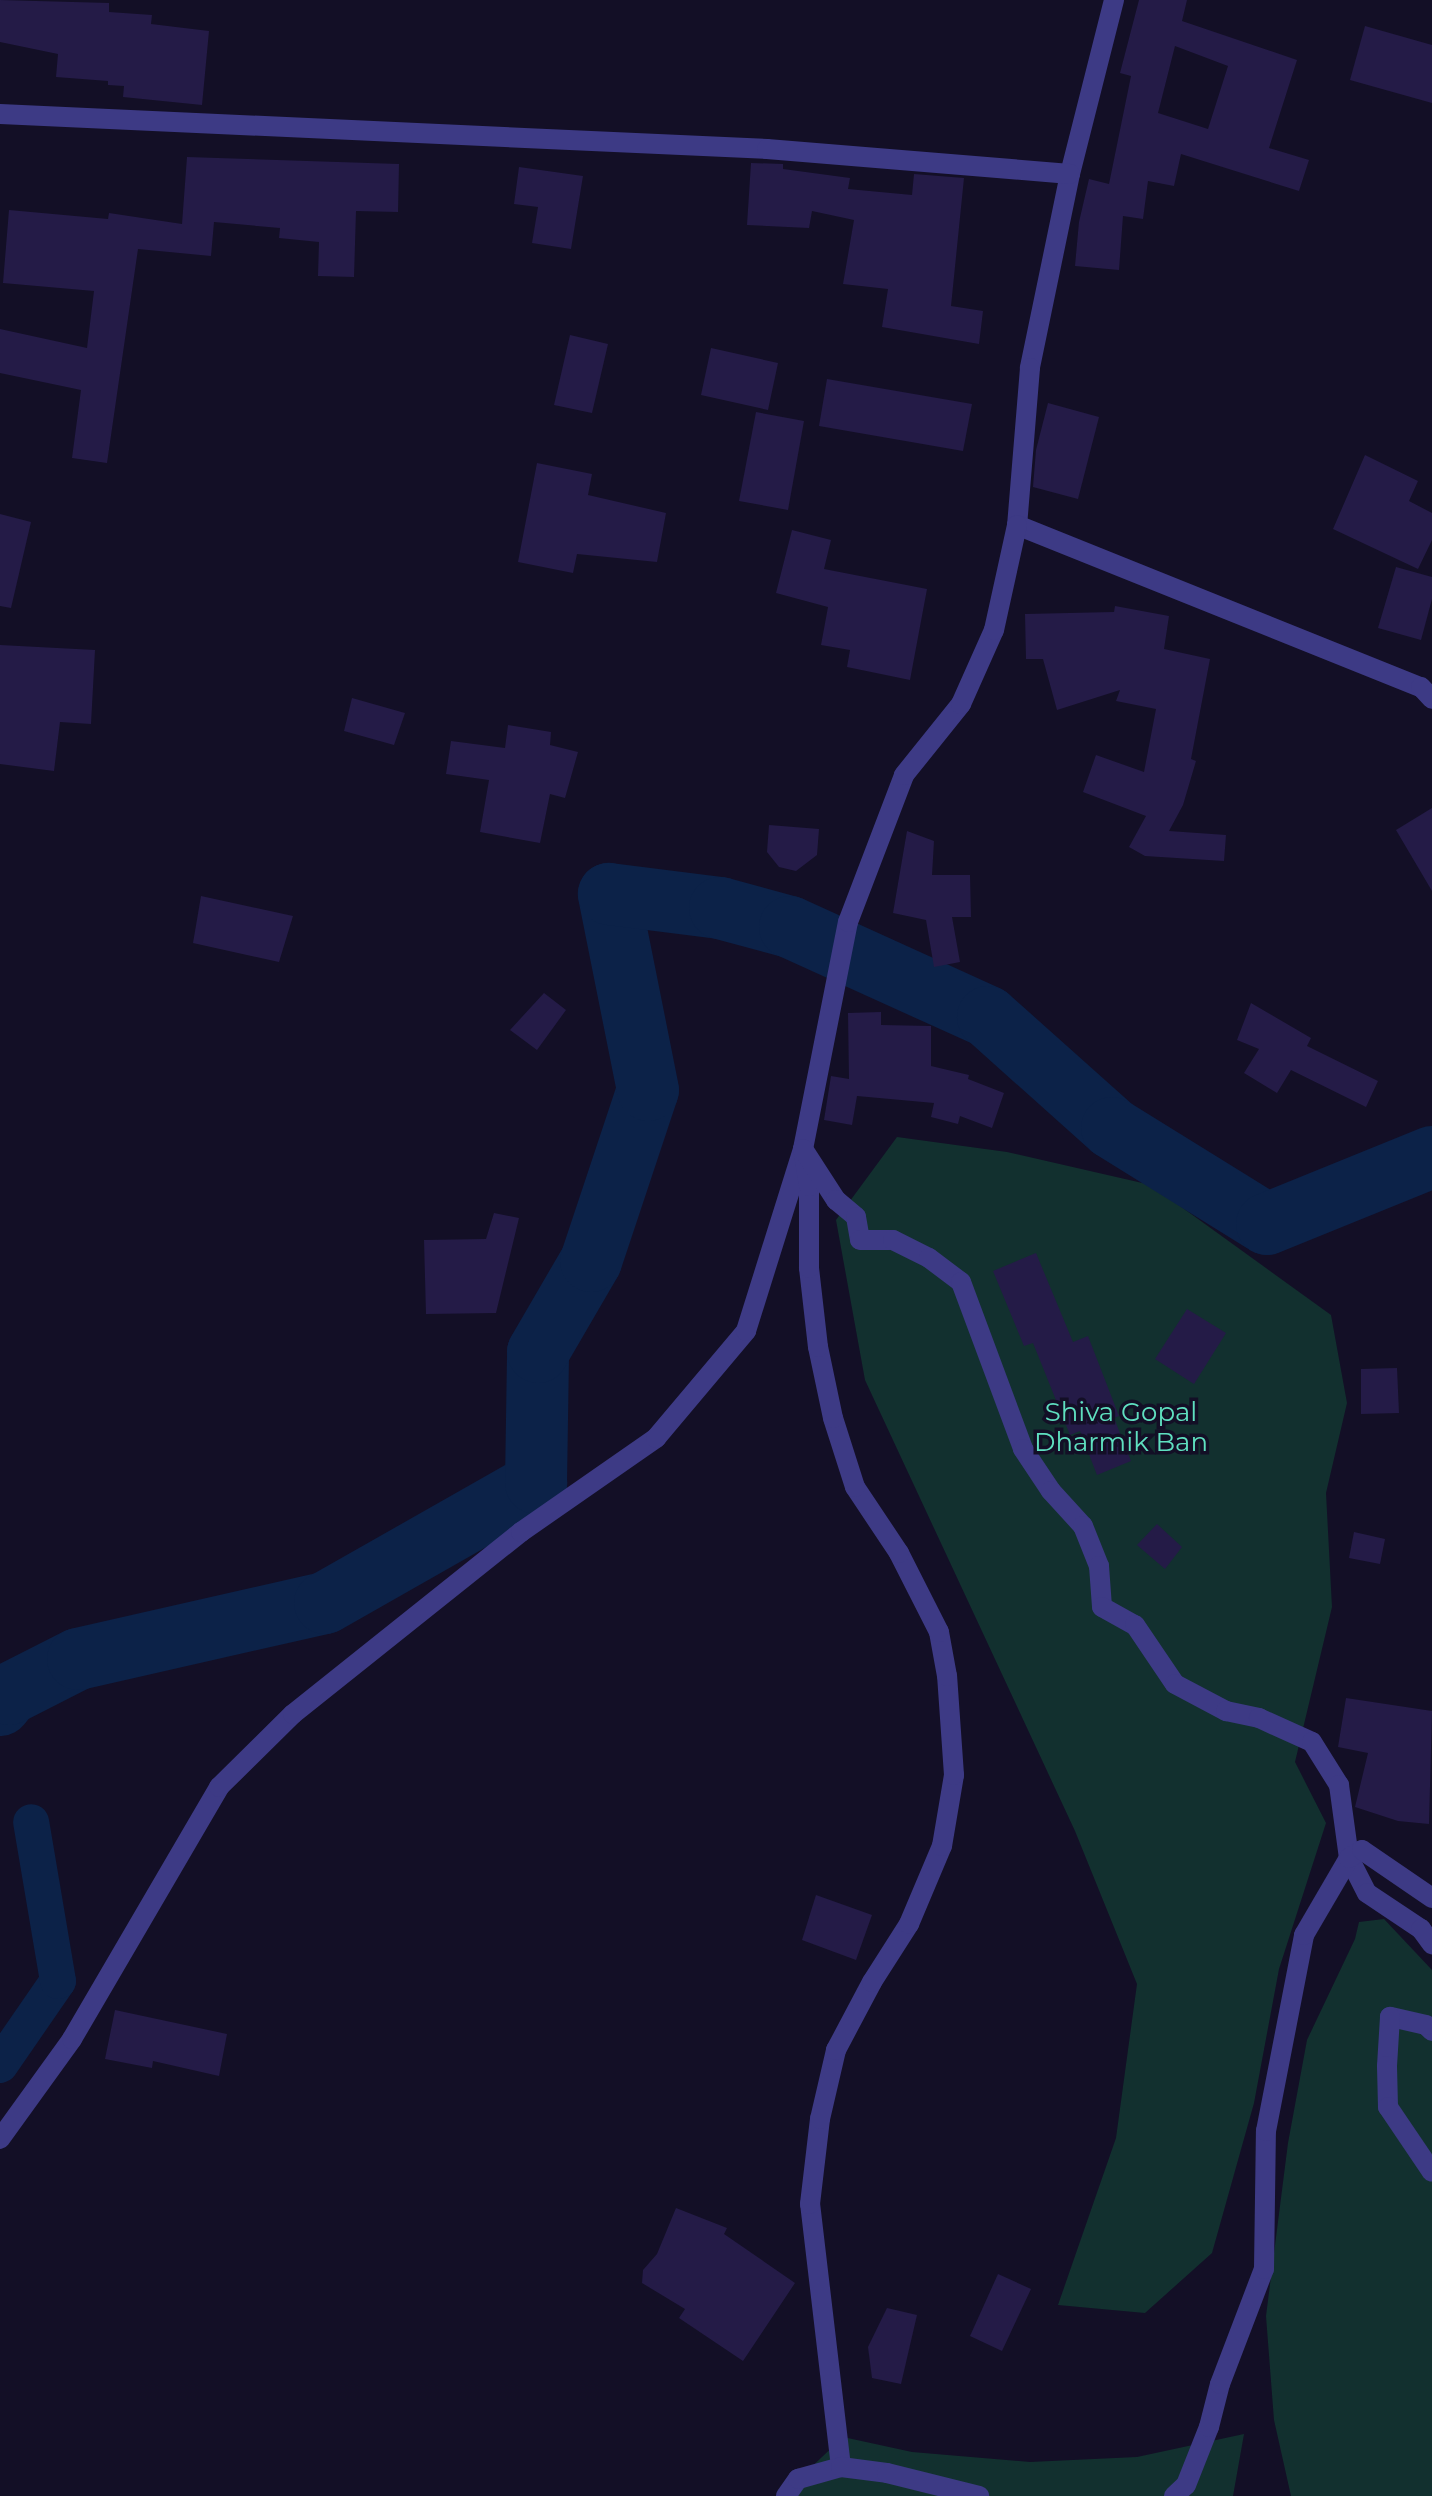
<!DOCTYPE html>
<html>
<head>
<meta charset="utf-8">
<style>
	body { margin:0 }
	#map { position:relative; width:1432px; height:2496px; overflow:hidden; background:#130f26; font-family:Montserrat,sans-serif }
	div>[style] { position:absolute }
	.green>* { inset:0; background:#12302f }
	.canal>* { height:36px; margin:-18px; padding:0 18px; transform-origin:18px; border-radius:18px; background:#0c2248 }
	.river>* { height:62px; margin:-31px; padding:0 31px; transform-origin:31px; border-radius:31px; background:#0c2248 }
	.building>* { inset:0; background:#241b47 }
	.minor>* { height:20px; margin:-10px; padding:0 10px; transform-origin:10px; border-radius:10px; background:#3d3a85 }
	span { translate:-50% -50%; white-space:nowrap; text-align:center; line-height:1.15; -webkit-text-stroke:7px #130f26; paint-order:stroke }
	.park-label { font-size:26px; color:#5fe0c0 }
</style>
</head>
<body>
<div id="map">
	<div class="green">
		<i style="clip-path:polygon(897px 1137px,1007px 1152px,1151px 1185px,1331px 1315px,1347px 1403px,1326px 1493px,1332px 1607px,1295px 1762px,1326px 1823px,1279px 1969px,1254px 2103px,1212px 2253px,1145px 2313px,1058px 2305px,1116px 2138px,1137px 1984px,1075px 1831px,865px 1380px,836px 1220px)"></i>
		<i style="clip-path:polygon(1384px 1919px,1432px 1970px,1432px 2496px,1291px 2496px,1274px 2420px,1266px 2316px,1288px 2143px,1307px 2040px,1355px 1939px,1359px 1922px)"></i>
		<i style="clip-path:polygon(1244px 2434px,1233px 2496px,781px 2496px,843px 2437px,912px 2452px,1030px 2462px,1137px 2457px)"></i>
	</div>
	<div class="canal">
		<i style="left:0;top:2065px;width:102px;rotate:-55.4deg"></i>
		<i style="left:58px;top:1981px;width:161px;rotate:-99.6deg"></i>
	</div>
	<div class="river">
		<i style="left:0;top:1705px;width:14px;rotate:-51deg"></i>
		<i style="left:9px;top:1694px;width:77px;rotate:-26.9deg"></i>
		<i style="left:78px;top:1659px;width:253px;rotate:-12.8deg"></i>
		<i style="left:325px;top:1603px;width:243px;rotate:-29.6deg"></i>
		<i style="left:536px;top:1483px;width:131px;rotate:-89.1deg"></i>
		<i style="left:538px;top:1352px;width:105px;rotate:-59.8deg"></i>
		<i style="left:591px;top:1261px;width:180px;rotate:-71.6deg"></i>
		<i style="left:648px;top:1090px;width:200px;rotate:-101.3deg"></i>
		<i style="left:609px;top:894px;width:112px;rotate:7.2deg"></i>
		<i style="left:720px;top:908px;width:73px;rotate:15.2deg"></i>
		<i style="left:790px;top:927px;width:217px;rotate:24.4deg"></i>
		<i style="left:988px;top:1017px;width:166px;rotate:41.8deg"></i>
		<i style="left:1112px;top:1128px;width:182px;rotate:31.8deg"></i>
		<i style="left:1267px;top:1224px;width:178px;rotate:-22.1deg"></i>
	</div>
	<div class="building">
		<i style="clip-path:polygon(0 0,109px 3px,109px 12px,152px 15px,151px 24px,209px 31px,202px 105px,123px 97px,124px 86px,108px 85px,108px 81px,56px 77px,58px 54px,0 42px)"></i>
		<i style="clip-path:polygon(evenodd,1139px 0,1187px 0,1182px 21px,1297px 60px,1269px 148px,1309px 160px,1299px 191px,1181px 154px,1174px 186px,1148px 181px,1143px 219px,1123px 216px,1119px 270px,1075px 266px,1079px 222px,1089px 179px,1109px 184px,1131px 76px,1120px 73px,1139px 0,1175px 46px,1228px 66px,1208px 129px,1158px 113px,1175px 46px)"></i>
		<i style="clip-path:polygon(1365px 26px,1432px 45px,1432px 103px,1350px 80px)"></i>
		<i style="clip-path:polygon(187px 157px,399px 164px,398px 212px,356px 211px,354px 277px,318px 276px,319px 242px,279px 238px,280px 228px,214px 222px,211px 256px,138px 249px,107px 463px,72px 458px,81px 390px,0 373px,0 329px,87px 348px,94px 291px,3px 283px,9px 210px,108px 219px,109px 213px,182px 224px)"></i>
		<i style="clip-path:polygon(751px 163px,783px 164px,783px 169px,850px 178px,848px 189px,912px 195px,914px 174px,964px 178px,951px 306px,983px 311px,979px 344px,882px 327px,888px 289px,843px 284px,854px 220px,812px 211px,809px 228px,747px 225px)"></i>
		<i style="clip-path:polygon(519px 167px,583px 176px,571px 249px,532px 243px,538px 207px,514px 204px)"></i>
		<i style="clip-path:polygon(570px 335px,608px 344px,592px 413px,554px 405px)"></i>
		<i style="clip-path:polygon(711px 348px,778px 363px,768px 410px,701px 395px)"></i>
		<i style="clip-path:polygon(827px 379px,972px 404px,963px 451px,819px 426px)"></i>
		<i style="clip-path:polygon(1048px 403px,1099px 417px,1078px 499px,1033px 487px,1036px 450px)"></i>
		<i style="clip-path:polygon(756px 412px,804px 421px,788px 510px,739px 501px)"></i>
		<i style="clip-path:polygon(1365px 455px,1418px 481px,1409px 501px,1432px 513px,1432px 540px,1418px 569px,1333px 529px)"></i>
		<i style="clip-path:polygon(537px 463px,592px 474px,588px 495px,666px 513px,657px 562px,577px 554px,573px 573px,518px 562px)"></i>
		<i style="clip-path:polygon(0 514px,31px 522px,11px 608px,0 606px)"></i>
		<i style="clip-path:polygon(792px 530px,831px 540px,824px 569px,927px 589px,910px 680px,847px 667px,850px 650px,821px 645px,828px 607px,776px 593px)"></i>
		<i style="clip-path:polygon(1396px 567px,1432px 577px,1432px 599px,1421px 640px,1378px 628px)"></i>
		<i style="clip-path:polygon(1115px 606px,1169px 616px,1164px 649px,1210px 659px,1191px 759px,1196px 761px,1183px 805px,1169px 831px,1226px 835px,1224px 861px,1145px 856px,1129px 847px,1146px 816px,1083px 792px,1096px 755px,1144px 772px,1156px 709px,1116px 701px,1120px 690px,1057px 710px,1043px 659px,1026px 659px,1025px 614px,1114px 612px)"></i>
		<i style="clip-path:polygon(0 645px,95px 650px,91px 724px,60px 722px,54px 771px,0 764px)"></i>
		<i style="clip-path:polygon(352px 698px,405px 713px,394px 745px,344px 731px)"></i>
		<i style="clip-path:polygon(508px 725px,551px 732px,550px 745px,578px 752px,565px 798px,550px 794px,540px 843px,480px 832px,489px 780px,446px 774px,451px 741px,505px 748px)"></i>
		<i style="clip-path:polygon(1432px 808px,1432px 891px,1396px 830px)"></i>
		<i style="clip-path:polygon(769px 825px,819px 829px,817px 855px,796px 871px,779px 867px,767px 852px)"></i>
		<i style="clip-path:polygon(907px 831px,934px 841px,932px 875px,970px 875px,971px 917px,952px 917px,960px 962px,934px 967px,926px 920px,893px 913px)"></i>
		<i style="clip-path:polygon(201px 896px,293px 916px,279px 962px,193px 943px)"></i>
		<i style="clip-path:polygon(544px 993px,566px 1010px,537px 1050px,510px 1030px)"></i>
		<i style="clip-path:polygon(1251px 1003px,1311px 1038px,1307px 1046px,1378px 1081px,1366px 1107px,1291px 1070px,1277px 1093px,1244px 1073px,1259px 1049px,1237px 1040px)"></i>
		<i style="clip-path:polygon(881px 1012px,881px 1025px,931px 1026px,931px 1066px,969px 1075px,968px 1079px,1004px 1093px,992px 1128px,960px 1116px,958px 1124px,931px 1117px,934px 1103px,857px 1096px,852px 1125px,824px 1120px,831px 1076px,849px 1079px,848px 1013px)"></i>
		<i style="clip-path:polygon(494px 1213px,519px 1218px,496px 1313px,426px 1314px,424px 1240px,486px 1239px)"></i>
		<i style="clip-path:polygon(1036px 1253px,1073px 1342px,1088px 1336px,1119px 1416px,1114px 1418px,1131px 1461px,1097px 1475px,1080px 1431px,1070px 1435px,1033px 1343px,1024px 1346px,993px 1271px)"></i>
		<i style="clip-path:polygon(1187px 1309px,1226px 1333px,1194px 1384px,1155px 1359px)"></i>
		<i style="clip-path:polygon(1397px 1368px,1399px 1413px,1361px 1414px,1361px 1369px)"></i>
		<i style="clip-path:polygon(1157px 1524px,1182px 1547px,1165px 1569px,1137px 1545px)"></i>
		<i style="clip-path:polygon(1354px 1532px,1385px 1539px,1380px 1564px,1349px 1558px)"></i>
		<i style="clip-path:polygon(1346px 1698px,1432px 1711px,1429px 1824px,1398px 1821px,1355px 1807px,1368px 1753px,1338px 1747px)"></i>
		<i style="clip-path:polygon(816px 1895px,872px 1915px,856px 1960px,802px 1940px)"></i>
		<i style="clip-path:polygon(115px 2010px,227px 2034px,219px 2076px,153px 2061px,152px 2068px,105px 2059px)"></i>
		<i style="clip-path:polygon(676px 2208px,727px 2228px,724px 2234px,795px 2283px,743px 2361px,679px 2318px,685px 2309px,642px 2283px,643px 2270px,657px 2254px)"></i>
		<i style="clip-path:polygon(998px 2274px,1031px 2289px,1002px 2351px,970px 2336px)"></i>
		<i style="clip-path:polygon(887px 2308px,917px 2315px,901px 2384px,872px 2378px,868px 2347px)"></i>
	</div>
	<div class="minor">
		<i style="left:1114px;top:0;width:179px;rotate:104.2deg"></i>
		<i style="left:1070px;top:174px;width:198px;rotate:101.7deg"></i>
		<i style="left:1030px;top:368px;width:158px;rotate:94.7deg"></i>
		<i style="left:1017px;top:525px;width:435px;rotate:21.9deg"></i>
		<i style="left:1421px;top:687px;width:16px;rotate:47deg"></i>
		<i style="left:0;top:114px;width:768px;rotate:2.61deg"></i>
		<i style="left:767px;top:149px;width:304px;rotate:4.7deg"></i>
		<i style="left:1432px;top:2031px;width:8px;rotate:-135deg"></i>
		<i style="left:1426px;top:2025px;width:37px;rotate:-167deg"></i>
		<i style="left:1390px;top:2017px;width:49px;rotate:93.5deg"></i>
		<i style="left:1387px;top:2066px;width:41px;rotate:88.6deg"></i>
		<i style="left:1388px;top:2107px;width:78px;rotate:55.9deg"></i>
		<i style="left:0;top:2139px;width:123px;rotate:-54.2deg"></i>
		<i style="left:72px;top:2039px;width:292px;rotate:-59.7deg"></i>
		<i style="left:219px;top:1787px;width:104px;rotate:-44.6deg"></i>
		<i style="left:293px;top:1714px;width:292px;rotate:-38.6deg"></i>
		<i style="left:521px;top:1532px;width:165px;rotate:-34.8deg"></i>
		<i style="left:656px;top:1438px;width:140px;rotate:-49.9deg"></i>
		<i style="left:746px;top:1331px;width:191px;rotate:-72.6deg"></i>
		<i style="left:803px;top:1149px;width:231px;rotate:-78.8deg"></i>
		<i style="left:848px;top:922px;width:157px;rotate:-69.1deg"></i>
		<i style="left:904px;top:775px;width:91px;rotate:-51.2deg"></i>
		<i style="left:961px;top:704px;width:81px;rotate:-66deg"></i>
		<i style="left:994px;top:630px;width:107px;rotate:-77.6deg"></i>
		<i style="left:841px;top:2467px;width:265px;rotate:-96.7deg"></i>
		<i style="left:810px;top:2204px;width:86px;rotate:-83.3deg"></i>
		<i style="left:820px;top:2119px;width:71px;rotate:-76.9deg"></i>
		<i style="left:836px;top:2050px;width:77px;rotate:-62.1deg"></i>
		<i style="left:872px;top:1982px;width:69px;rotate:-57.5deg"></i>
		<i style="left:909px;top:1924px;width:85px;rotate:-67.1deg"></i>
		<i style="left:942px;top:1846px;width:72px;rotate:-80.4deg"></i>
		<i style="left:954px;top:1775px;width:99px;rotate:-94deg"></i>
		<i style="left:947px;top:1676px;width:45px;rotate:-100.3deg"></i>
		<i style="left:939px;top:1632px;width:89px;rotate:-116.9deg"></i>
		<i style="left:899px;top:1553px;width:79px;rotate:-123.7deg"></i>
		<i style="left:855px;top:1487px;width:72px;rotate:-107.7deg"></i>
		<i style="left:833px;top:1418px;width:73px;rotate:-101.9deg"></i>
		<i style="left:818px;top:1347px;width:80px;rotate:-96.5deg"></i>
		<i style="left:809px;top:1268px;width:82px;rotate:-90deg"></i>
		<i style="left:809px;top:1186px;width:37px;rotate:-99deg"></i>
		<i style="left:803px;top:1149px;width:61px;rotate:57.1deg"></i>
		<i style="left:836px;top:1200px;width:26px;rotate:40deg"></i>
		<i style="left:856px;top:1217px;width:23px;rotate:80deg"></i>
		<i style="left:860px;top:1240px;width:33px"></i>
		<i style="left:893px;top:1240px;width:40px;rotate:26.6deg"></i>
		<i style="left:929px;top:1258px;width:40px;rotate:37deg"></i>
		<i style="left:961px;top:1282px;width:178px;rotate:69.6deg"></i>
		<i style="left:1023px;top:1449px;width:50px;rotate:56.3deg"></i>
		<i style="left:1051px;top:1491px;width:47px;rotate:47.6deg"></i>
		<i style="left:1083px;top:1526px;width:43px;rotate:68.2deg"></i>
		<i style="left:1099px;top:1566px;width:41px;rotate:85.8deg"></i>
		<i style="left:1102px;top:1607px;width:38px;rotate:29deg"></i>
		<i style="left:1135px;top:1625px;width:71px;rotate:55.9deg"></i>
		<i style="left:1175px;top:1684px;width:58px;rotate:27.9deg"></i>
		<i style="left:1226px;top:1711px;width:34px;rotate:12deg"></i>
		<i style="left:1259px;top:1718px;width:58px;rotate:24.4deg"></i>
		<i style="left:1312px;top:1742px;width:51px;rotate:57.9deg"></i>
		<i style="left:1339px;top:1785px;width:74px;rotate:82.2deg"></i>
		<i style="left:1349px;top:1858px;width:39px;rotate:63deg"></i>
		<i style="left:1367px;top:1893px;width:65px;rotate:33.7deg"></i>
		<i style="left:1421px;top:1929px;width:19px;rotate:54deg"></i>
		<i style="left:786px;top:2496px;width:21px;rotate:-55deg"></i>
		<i style="left:798px;top:2479px;width:45px;rotate:-15.6deg"></i>
		<i style="left:841px;top:2467px;width:46px;rotate:7.4deg"></i>
		<i style="left:887px;top:2473px;width:95px;rotate:14deg"></i>
		<i style="left:1174px;top:2496px;width:16px;rotate:-43deg"></i>
		<i style="left:1186px;top:2485px;width:62px;rotate:-68.4deg"></i>
		<i style="left:1209px;top:2427px;width:44px;rotate:-75.7deg"></i>
		<i style="left:1220px;top:2384px;width:123px;rotate:-69.1deg"></i>
		<i style="left:1264px;top:2269px;width:138px;rotate:-89.2deg"></i>
		<i style="left:1266px;top:2131px;width:200px;rotate:-79deg"></i>
		<i style="left:1304px;top:1935px;width:89px;rotate:-59.7deg"></i>
		<i style="left:1349px;top:1858px;width:15px;rotate:-32deg"></i>
		<i style="left:1362px;top:1850px;width:85px;rotate:34.4deg"></i>
	</div>
	<div class="park-label">
		<span style="left:1121px;top:1428px">Shiva Gopal<br>Dharmik Ban</span>
	</div>
</div>
</body>
</html>
